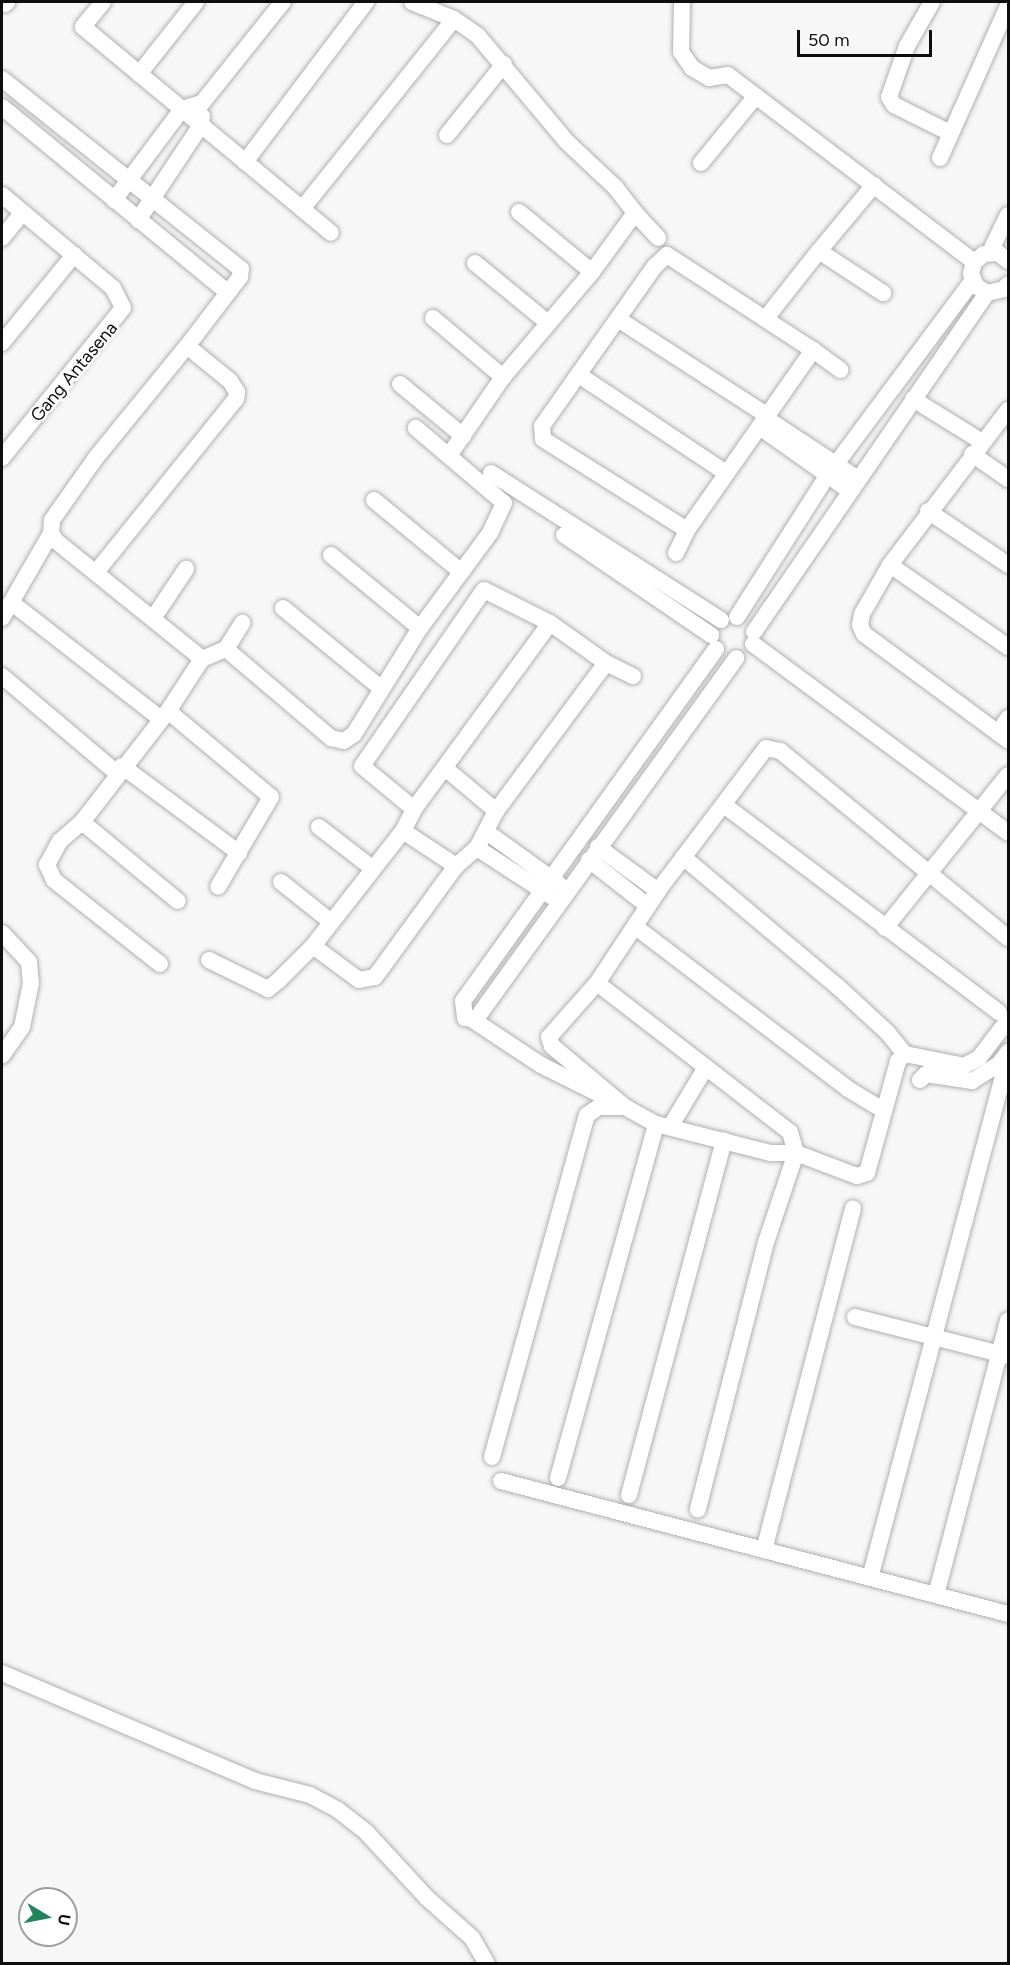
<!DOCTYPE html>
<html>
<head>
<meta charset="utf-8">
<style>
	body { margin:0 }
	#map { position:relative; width:1010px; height:1965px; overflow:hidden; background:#f7f7f8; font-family:Figtree,sans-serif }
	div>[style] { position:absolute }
	.roads { filter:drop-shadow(0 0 2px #afb0b1) drop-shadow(0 0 2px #afb0b1) }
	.minor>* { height:16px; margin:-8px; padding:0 8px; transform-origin:8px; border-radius:8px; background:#fff }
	span { translate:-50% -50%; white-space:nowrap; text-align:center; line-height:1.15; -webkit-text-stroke:5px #fff; paint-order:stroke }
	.street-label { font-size:18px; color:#0e0e0e }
	.frame { position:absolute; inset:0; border:3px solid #0e0e0e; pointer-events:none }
	.north { position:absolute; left:18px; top:1887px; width:60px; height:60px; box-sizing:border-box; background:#fff; border:2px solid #9f9f9f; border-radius:50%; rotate:100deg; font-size:16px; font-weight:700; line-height:24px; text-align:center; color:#0e0e0e }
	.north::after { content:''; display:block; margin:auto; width:21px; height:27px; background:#21845d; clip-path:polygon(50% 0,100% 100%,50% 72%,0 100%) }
	.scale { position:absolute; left:797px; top:30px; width:135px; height:27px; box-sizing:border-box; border:3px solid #0e0e0e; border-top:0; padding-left:8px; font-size:18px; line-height:21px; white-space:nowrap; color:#0e0e0e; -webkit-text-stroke:4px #fff; paint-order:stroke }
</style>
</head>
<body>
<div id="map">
	<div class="roads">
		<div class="minor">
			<i style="left:103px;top:2px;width:32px;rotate:129deg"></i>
			<i style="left:83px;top:27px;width:322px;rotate:39.7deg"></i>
			<i style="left:412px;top:2px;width:45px;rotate:22deg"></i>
			<i style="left:454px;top:19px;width:29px;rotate:35deg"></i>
			<i style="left:478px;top:36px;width:138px;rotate:50deg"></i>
			<i style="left:567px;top:142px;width:66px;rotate:43.2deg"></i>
			<i style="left:615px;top:187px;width:33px;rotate:52deg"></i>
			<i style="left:635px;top:213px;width:73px;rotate:126.1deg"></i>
			<i style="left:592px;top:272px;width:138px;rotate:130.3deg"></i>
			<i style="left:503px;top:377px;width:93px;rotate:124.5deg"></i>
			<i style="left:682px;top:2px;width:50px;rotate:91.1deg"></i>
			<i style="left:681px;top:52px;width:19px;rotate:55deg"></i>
			<i style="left:692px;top:68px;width:20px;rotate:30deg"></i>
			<i style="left:709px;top:78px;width:19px;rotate:-9deg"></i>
			<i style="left:728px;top:75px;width:309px;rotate:37.2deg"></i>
			<i style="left:932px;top:2px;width:51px;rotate:119.6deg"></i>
			<i style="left:907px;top:46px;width:54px;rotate:109.4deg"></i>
			<i style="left:889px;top:97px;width:9px;rotate:58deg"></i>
			<i style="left:894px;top:105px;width:63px;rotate:26.6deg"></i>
			<i style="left:5px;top:4px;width:3px;rotate:-45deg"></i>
			<i style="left:139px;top:74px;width:92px;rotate:-51.6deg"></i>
			<i style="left:2px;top:79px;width:305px;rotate:38.5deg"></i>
			<i style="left:241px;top:269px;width:8px;rotate:97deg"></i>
			<i style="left:240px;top:277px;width:87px;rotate:127.5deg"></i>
			<i style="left:187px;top:346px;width:146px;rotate:129.2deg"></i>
			<i style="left:95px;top:459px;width:75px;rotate:125.2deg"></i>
			<i style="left:52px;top:520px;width:13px;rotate:94deg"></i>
			<i style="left:51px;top:533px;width:9px;rotate:58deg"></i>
			<i style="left:56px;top:541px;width:188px;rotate:38.9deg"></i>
			<i style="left:2px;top:107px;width:291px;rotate:39.4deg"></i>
			<i style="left:447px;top:135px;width:91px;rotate:-51.2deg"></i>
			<i style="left:940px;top:158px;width:167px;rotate:-65.9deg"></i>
			<i style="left:245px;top:162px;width:201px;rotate:-52.9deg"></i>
			<i style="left:701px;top:163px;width:85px;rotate:-50.7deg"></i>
			<i style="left:2px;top:195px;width:145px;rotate:40deg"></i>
			<i style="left:113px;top:288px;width:22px;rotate:63deg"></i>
			<i style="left:123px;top:308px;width:193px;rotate:128.9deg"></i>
			<i style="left:114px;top:200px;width:114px;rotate:-53.2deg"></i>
			<i style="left:182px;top:109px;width:21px;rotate:-17deg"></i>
			<i style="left:202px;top:103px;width:129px;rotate:-51.3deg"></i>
			<i style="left:302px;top:209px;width:243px;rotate:-51.3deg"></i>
			<i style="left:519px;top:212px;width:94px;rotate:39.4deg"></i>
			<i style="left:635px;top:213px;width:34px;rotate:47deg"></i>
			<i style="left:138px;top:220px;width:114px;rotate:-56.4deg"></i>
			<i style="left:201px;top:125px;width:9px;rotate:-84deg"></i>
			<i style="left:2px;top:238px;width:33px;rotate:-51deg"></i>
			<i style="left:819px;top:251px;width:86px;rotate:-50.2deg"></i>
			<i style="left:990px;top:252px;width:41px;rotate:-64.1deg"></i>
			<i style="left:1008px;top:261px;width:13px;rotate:-141deg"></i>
			<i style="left:998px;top:253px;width:14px;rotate:176deg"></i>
			<i style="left:984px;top:254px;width:13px;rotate:141deg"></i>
			<i style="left:974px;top:262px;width:12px;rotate:104deg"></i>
			<i style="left:971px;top:274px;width:13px;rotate:67deg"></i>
			<i style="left:976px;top:286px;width:13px;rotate:32deg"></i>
			<i style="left:987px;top:293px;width:17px;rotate:-13deg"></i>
			<i style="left:1004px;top:289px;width:6px;rotate:-51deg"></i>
			<i style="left:475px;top:263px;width:94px;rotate:39.4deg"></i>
			<i style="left:433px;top:318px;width:92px;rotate:40.1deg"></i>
			<i style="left:766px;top:318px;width:85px;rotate:-51.7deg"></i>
			<i style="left:819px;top:251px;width:77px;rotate:33.3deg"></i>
			<i style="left:618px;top:319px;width:179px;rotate:32.9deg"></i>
			<i style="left:2px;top:343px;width:114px;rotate:-50.7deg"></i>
			<i style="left:579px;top:375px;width:177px;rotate:33.7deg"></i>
			<i style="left:400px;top:384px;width:82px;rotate:39.5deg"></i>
			<i style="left:913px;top:399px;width:81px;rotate:31.9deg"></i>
			<i style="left:1008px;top:410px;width:195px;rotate:127.3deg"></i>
			<i style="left:890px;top:565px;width:56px;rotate:119.7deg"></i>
			<i style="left:862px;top:614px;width:11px;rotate:100deg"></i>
			<i style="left:860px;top:625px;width:10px;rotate:66deg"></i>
			<i style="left:864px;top:634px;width:179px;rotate:36.4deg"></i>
			<i style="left:767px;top:419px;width:109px;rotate:33.4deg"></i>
			<i style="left:761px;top:428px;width:109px;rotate:35.3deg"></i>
			<i style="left:972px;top:454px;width:44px;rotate:34.8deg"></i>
			<i style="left:491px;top:473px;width:273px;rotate:32.6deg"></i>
			<i style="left:374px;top:500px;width:112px;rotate:39.5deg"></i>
			<i style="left:928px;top:511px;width:97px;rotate:34deg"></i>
			<i style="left:687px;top:530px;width:170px;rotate:-147.7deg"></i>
			<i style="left:543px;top:439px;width:13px;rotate:-94deg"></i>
			<i style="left:542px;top:426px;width:196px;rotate:-54.8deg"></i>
			<i style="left:655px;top:266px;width:16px;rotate:-43deg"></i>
			<i style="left:667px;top:255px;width:174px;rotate:33.1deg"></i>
			<i style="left:564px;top:535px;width:178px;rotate:34.2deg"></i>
			<i style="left:676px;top:553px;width:25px;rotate:-64deg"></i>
			<i style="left:687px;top:530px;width:220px;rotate:-55deg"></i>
			<i style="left:813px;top:350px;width:34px;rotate:36deg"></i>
			<i style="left:331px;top:555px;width:115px;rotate:39.4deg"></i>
			<i style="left:890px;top:565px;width:144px;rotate:34.8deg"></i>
			<i style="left:97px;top:571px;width:221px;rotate:-51.1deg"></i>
			<i style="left:236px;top:399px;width:7px;rotate:-82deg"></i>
			<i style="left:237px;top:392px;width:13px;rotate:-122deg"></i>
			<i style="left:230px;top:381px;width:55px;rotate:-140.9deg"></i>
			<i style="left:12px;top:603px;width:189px;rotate:37.9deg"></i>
			<i style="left:283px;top:608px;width:128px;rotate:39.3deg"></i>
			<i style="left:154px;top:617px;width:58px;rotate:-56.3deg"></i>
			<i style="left:737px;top:617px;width:167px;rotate:-57.4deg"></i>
			<i style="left:827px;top:476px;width:244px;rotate:-53.3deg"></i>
			<i style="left:2px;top:618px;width:98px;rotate:-60deg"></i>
			<i style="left:754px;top:632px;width:411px;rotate:-55.5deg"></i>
			<i style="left:753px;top:644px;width:317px;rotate:36.5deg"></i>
			<i style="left:226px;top:649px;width:138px;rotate:40.3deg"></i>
			<i style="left:331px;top:738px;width:13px;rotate:13deg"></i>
			<i style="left:344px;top:741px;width:12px;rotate:-35deg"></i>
			<i style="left:354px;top:734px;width:125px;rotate:-58.1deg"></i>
			<i style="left:420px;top:628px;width:118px;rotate:-53.6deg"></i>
			<i style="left:490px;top:533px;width:33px;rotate:-65deg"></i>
			<i style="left:504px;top:503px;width:116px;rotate:-139.6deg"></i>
			<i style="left:716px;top:649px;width:433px;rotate:125.7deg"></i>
			<i style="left:463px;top:1001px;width:17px;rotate:83deg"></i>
			<i style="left:465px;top:1018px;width:11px;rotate:5deg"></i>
			<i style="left:476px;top:1019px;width:445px;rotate:-54.2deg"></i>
			<i style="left:2px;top:676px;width:152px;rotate:40.2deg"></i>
			<i style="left:168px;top:711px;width:134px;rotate:39.9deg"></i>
			<i style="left:271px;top:797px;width:104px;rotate:120.5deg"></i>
			<i style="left:998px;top:733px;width:18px;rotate:-56deg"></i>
			<i style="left:122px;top:766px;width:146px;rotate:36.6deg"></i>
			<i style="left:445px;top:768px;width:67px;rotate:40.1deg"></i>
			<i style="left:724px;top:805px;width:344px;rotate:37deg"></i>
			<i style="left:414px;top:809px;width:67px;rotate:-140.4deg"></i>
			<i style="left:362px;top:766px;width:214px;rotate:-55.3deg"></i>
			<i style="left:484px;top:590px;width:74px;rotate:26.6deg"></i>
			<i style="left:550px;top:623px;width:69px;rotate:35.5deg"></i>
			<i style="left:606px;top:663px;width:30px;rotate:26deg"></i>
			<i style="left:82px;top:822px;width:124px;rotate:39.5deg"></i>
			<i style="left:319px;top:827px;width:67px;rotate:37.7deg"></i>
			<i style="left:403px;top:831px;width:64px;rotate:33.4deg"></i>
			<i style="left:488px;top:833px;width:87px;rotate:35.7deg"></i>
			<i style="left:598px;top:847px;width:74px;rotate:36.3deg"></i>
			<i style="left:477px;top:848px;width:88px;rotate:33deg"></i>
			<i style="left:683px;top:857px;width:201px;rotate:40deg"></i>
			<i style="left:837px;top:986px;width:68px;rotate:42.6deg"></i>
			<i style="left:887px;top:1032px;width:28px;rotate:51deg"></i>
			<i style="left:589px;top:860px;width:75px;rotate:37.9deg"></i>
			<i style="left:281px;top:882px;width:63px;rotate:38.5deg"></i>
			<i style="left:637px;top:928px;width:265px;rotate:37.3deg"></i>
			<i style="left:848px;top:1089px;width:41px;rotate:31deg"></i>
			<i style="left:885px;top:928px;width:196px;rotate:-51.2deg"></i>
			<i style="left:2px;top:933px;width:40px;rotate:47deg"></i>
			<i style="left:29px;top:962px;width:21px;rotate:85deg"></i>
			<i style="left:31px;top:983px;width:45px;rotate:101.6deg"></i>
			<i style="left:22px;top:1027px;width:35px;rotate:125deg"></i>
			<i style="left:1008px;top:938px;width:295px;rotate:-140.6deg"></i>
			<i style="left:780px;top:751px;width:14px;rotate:-168deg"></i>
			<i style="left:766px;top:748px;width:179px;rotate:127.1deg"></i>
			<i style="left:658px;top:891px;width:110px;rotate:123.5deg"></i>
			<i style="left:597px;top:983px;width:72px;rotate:131.6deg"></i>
			<i style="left:549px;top:1037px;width:9px;rotate:72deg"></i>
			<i style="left:552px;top:1046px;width:95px;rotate:39.9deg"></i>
			<i style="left:625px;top:1107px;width:35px;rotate:29deg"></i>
			<i style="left:656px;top:1124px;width:119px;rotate:14.2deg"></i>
			<i style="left:771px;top:1153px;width:25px"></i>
			<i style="left:796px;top:1153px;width:65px;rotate:20.7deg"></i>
			<i style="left:857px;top:1176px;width:10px;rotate:-17deg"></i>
			<i style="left:867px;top:1173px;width:116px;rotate:-74.5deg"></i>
			<i style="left:898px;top:1061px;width:10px;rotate:-45deg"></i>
			<i style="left:905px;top:1054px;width:60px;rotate:11.5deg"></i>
			<i style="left:964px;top:1066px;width:17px;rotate:-28deg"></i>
			<i style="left:979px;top:1058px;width:48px;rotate:-52.7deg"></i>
			<i style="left:313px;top:946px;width:57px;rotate:36.5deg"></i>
			<i style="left:359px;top:980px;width:16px;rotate:-11deg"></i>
			<i style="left:375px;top:977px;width:137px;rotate:-53.9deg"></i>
			<i style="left:456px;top:866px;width:28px;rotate:-41deg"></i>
			<i style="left:477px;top:848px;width:42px;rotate:-62.8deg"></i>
			<i style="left:496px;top:811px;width:184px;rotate:-53.4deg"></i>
			<i style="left:209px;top:960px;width:66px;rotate:26.2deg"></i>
			<i style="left:268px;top:989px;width:14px;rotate:-39deg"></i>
			<i style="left:279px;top:980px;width:48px;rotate:-45deg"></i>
			<i style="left:313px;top:946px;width:146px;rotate:-52deg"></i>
			<i style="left:403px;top:831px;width:25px;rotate:-63deg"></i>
			<i style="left:414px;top:809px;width:230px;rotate:-53.8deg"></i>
			<i style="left:160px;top:964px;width:135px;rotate:-141.6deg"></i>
			<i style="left:54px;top:880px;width:17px;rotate:-115deg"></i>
			<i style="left:47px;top:865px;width:27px;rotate:-62deg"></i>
			<i style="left:60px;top:841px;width:29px;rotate:-41deg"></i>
			<i style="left:82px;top:822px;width:140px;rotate:-52.2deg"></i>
			<i style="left:168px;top:711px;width:62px;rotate:-56.8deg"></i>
			<i style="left:202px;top:659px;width:26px;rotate:-23deg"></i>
			<i style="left:226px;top:649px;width:31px;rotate:-58deg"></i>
			<i style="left:597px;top:983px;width:244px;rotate:37.7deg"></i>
			<i style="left:790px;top:1132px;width:22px;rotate:74deg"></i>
			<i style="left:796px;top:1153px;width:94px;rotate:108.6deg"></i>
			<i style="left:766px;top:1242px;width:276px;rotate:104.3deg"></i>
			<i style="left:473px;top:1020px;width:82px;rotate:33.5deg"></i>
			<i style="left:541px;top:1065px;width:78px;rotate:26.6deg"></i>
			<i style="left:920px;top:1080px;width:8px;rotate:-45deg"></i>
			<i style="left:926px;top:1074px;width:47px;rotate:8.7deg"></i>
			<i style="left:972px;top:1081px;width:32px;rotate:-32deg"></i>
			<i style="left:999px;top:1064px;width:15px;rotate:-53deg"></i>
			<i style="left:670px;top:1127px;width:70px;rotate:-59deg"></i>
			<i style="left:855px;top:1317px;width:158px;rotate:14.3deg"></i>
			<i style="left:492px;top:1457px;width:355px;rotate:-74.5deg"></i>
			<i style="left:587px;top:1115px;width:14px;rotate:-34deg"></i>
			<i style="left:599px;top:1107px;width:26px"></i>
			<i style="left:558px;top:1478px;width:367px;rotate:-74.5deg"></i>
			<i style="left:501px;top:1481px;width:524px;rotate:14.7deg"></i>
			<i style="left:629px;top:1495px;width:367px;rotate:-75deg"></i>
			<i style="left:764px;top:1550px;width:353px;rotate:-75.4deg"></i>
			<i style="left:870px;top:1578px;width:535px;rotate:-75.16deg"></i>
			<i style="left:936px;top:1595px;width:284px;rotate:-75.3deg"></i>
			<i style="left:2px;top:1673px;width:275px;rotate:23.1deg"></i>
			<i style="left:255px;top:1781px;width:57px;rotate:14.3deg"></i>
			<i style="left:310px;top:1795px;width:32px;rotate:28deg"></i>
			<i style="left:338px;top:1810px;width:37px;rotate:38deg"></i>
			<i style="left:367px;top:1833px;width:88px;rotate:47.3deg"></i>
			<i style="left:427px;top:1898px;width:60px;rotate:41.6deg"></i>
			<i style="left:472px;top:1938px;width:30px;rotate:60deg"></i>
		</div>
	</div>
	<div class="street-label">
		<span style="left:74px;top:372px;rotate:-50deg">Gang Antasena</span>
	</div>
	<div class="frame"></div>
	<div class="north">U</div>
	<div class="scale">50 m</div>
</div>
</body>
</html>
